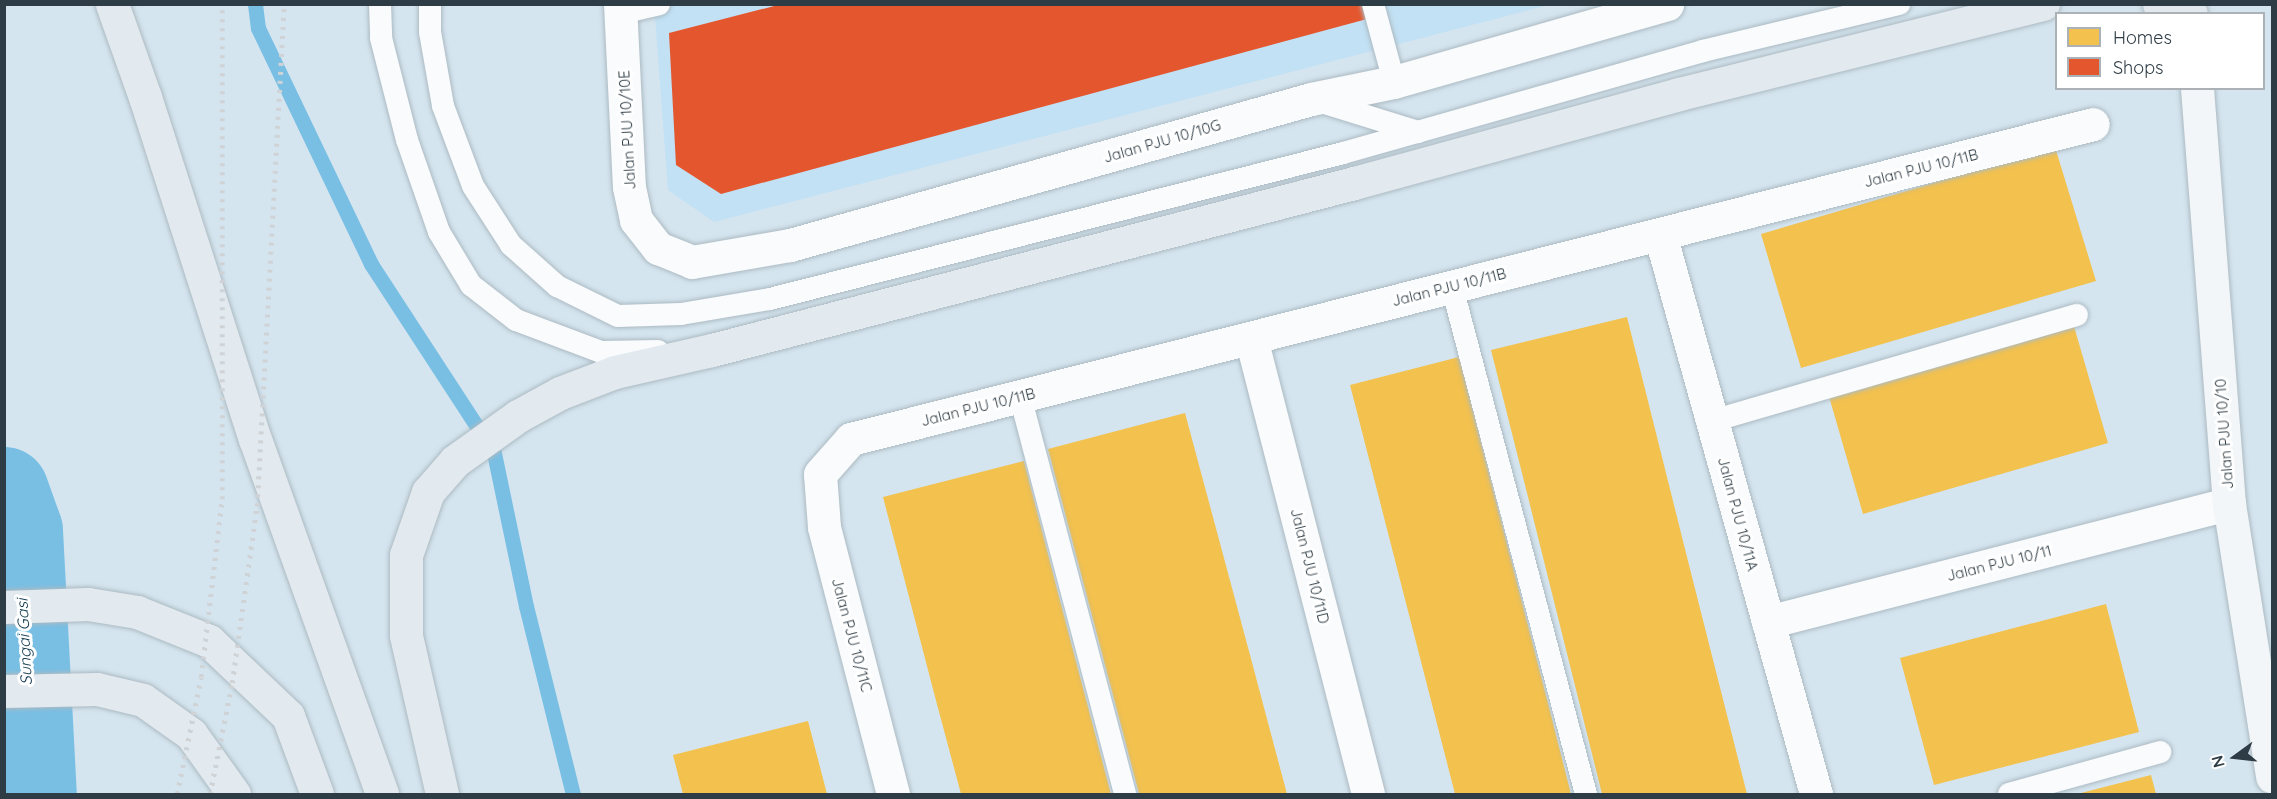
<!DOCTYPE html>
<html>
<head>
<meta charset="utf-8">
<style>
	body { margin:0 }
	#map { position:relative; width:2277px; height:799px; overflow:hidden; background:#d5e5ef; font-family:Quicksand,sans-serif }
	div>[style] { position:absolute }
	.built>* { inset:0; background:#c2e1f4 }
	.homes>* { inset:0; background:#f2c14e }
	.shops>* { inset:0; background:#e4572e }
	.stream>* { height:15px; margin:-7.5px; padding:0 7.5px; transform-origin:7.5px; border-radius:7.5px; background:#79bfe4 }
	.river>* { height:90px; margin:-45px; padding:0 45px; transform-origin:45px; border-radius:45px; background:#79bfe4 }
	.roads { filter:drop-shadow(0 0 2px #acbac2) drop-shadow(0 0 2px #acbac2) }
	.lane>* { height:22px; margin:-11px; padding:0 11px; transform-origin:11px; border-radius:11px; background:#f9fbfd }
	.street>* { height:33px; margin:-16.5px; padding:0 16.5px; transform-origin:16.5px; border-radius:16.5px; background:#f9fbfd }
	.secondary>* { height:33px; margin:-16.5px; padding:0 16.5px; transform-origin:16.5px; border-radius:16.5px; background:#f2f6f8 }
	.highway>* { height:33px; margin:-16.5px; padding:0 16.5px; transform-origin:16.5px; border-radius:16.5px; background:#e3eaef }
	.rail>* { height:4.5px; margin-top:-2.25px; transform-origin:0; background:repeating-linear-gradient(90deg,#cfd3d6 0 3px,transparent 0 9px) }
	span { translate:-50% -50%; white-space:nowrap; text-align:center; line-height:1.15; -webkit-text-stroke:6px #fff; paint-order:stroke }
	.street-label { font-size:15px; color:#2e3c45 }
	.water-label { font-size:16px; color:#123a4f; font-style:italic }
	.frame { position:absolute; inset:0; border:6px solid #2e3c45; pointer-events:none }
	.legend { position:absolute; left:2055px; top:12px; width:210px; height:78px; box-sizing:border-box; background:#fff; border:2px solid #abb1b5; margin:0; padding:8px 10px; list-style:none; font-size:18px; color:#2e3c45 }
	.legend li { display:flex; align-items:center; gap:12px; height:30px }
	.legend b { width:30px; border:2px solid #abb1b5 }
	.north { position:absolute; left:2205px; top:727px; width:60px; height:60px; -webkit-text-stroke:4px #fff; paint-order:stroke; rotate:255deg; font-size:16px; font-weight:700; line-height:24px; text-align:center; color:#2e3c45 }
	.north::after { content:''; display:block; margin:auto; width:21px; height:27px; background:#2e3c45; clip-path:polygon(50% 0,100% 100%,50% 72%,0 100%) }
</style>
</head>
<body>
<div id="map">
	<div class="built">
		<i style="clip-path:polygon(654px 5px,1549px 5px,714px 222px,668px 190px)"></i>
	</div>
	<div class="homes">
		<i style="clip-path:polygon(2055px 147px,2096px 281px,1801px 368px,1761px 234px)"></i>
		<i style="clip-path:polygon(1627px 317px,1688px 561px,1747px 794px,1602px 794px,1528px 497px,1491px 350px)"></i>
		<i style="clip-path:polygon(2073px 323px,2108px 443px,1863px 514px,1828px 393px)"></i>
		<i style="clip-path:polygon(1459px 357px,1548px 703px,1571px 794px,1455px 794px,1426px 681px,1350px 385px)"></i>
		<i style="clip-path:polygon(1185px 413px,1250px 655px,1287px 794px,1139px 794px,1048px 449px)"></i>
		<i style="clip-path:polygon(1024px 461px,1062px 608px,1111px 794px,961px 794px,934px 693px,883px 497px)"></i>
		<i style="clip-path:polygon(2106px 604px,2139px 732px,1934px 785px,1900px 658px)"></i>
		<i style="clip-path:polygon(808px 721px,827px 794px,683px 794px,673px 755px)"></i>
		<i style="clip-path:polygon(2151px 775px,2156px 794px,2077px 794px)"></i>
	</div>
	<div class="shops">
		<i style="clip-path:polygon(782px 4px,1363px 4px,1367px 19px,721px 194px,676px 165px,669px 33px)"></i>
	</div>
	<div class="stream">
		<i style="left:255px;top:4px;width:24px;rotate:83deg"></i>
		<i style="left:258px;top:28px;width:262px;rotate:64.4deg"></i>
		<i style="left:371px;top:264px;width:225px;rotate:56.9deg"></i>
		<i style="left:494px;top:453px;width:156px;rotate:78.2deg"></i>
		<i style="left:526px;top:606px;width:194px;rotate:76deg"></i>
	</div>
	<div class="river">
		<i style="left:4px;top:492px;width:41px;rotate:70.3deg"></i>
		<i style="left:18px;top:531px;width:263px;rotate:87deg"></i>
	</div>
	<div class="roads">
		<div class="lane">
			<i style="left:380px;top:4px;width:34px;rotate:88deg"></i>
			<i style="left:381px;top:38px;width:105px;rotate:75.7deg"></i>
			<i style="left:407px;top:140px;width:97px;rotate:70.8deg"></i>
			<i style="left:439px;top:232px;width:62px;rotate:58.9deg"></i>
			<i style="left:471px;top:285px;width:57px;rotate:37.9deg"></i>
			<i style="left:516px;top:320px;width:91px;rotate:20.6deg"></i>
			<i style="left:601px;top:352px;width:57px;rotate:-1deg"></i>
			<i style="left:430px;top:4px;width:28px;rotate:90deg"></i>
			<i style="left:430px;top:32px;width:75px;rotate:80deg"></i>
			<i style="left:443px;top:106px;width:85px;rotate:69.4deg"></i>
			<i style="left:473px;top:186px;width:70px;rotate:57.2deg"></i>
			<i style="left:511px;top:245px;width:62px;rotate:41.7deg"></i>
			<i style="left:557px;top:286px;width:68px;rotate:26.2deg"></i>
			<i style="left:618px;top:316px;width:63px;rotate:-1.8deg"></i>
			<i style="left:681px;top:314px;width:90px;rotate:-9.6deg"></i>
			<i style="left:770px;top:299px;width:591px;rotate:-14.29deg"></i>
			<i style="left:1343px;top:153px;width:374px;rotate:-15.8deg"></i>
			<i style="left:1703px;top:51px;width:202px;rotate:-13.5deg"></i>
			<i style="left:1373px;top:4px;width:81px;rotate:74.9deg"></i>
			<i style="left:621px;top:13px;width:39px;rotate:-13deg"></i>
			<i style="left:1315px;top:100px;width:108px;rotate:17.3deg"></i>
			<i style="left:1452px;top:287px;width:524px;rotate:75.2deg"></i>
			<i style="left:1020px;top:396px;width:412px;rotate:75.2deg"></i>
			<i style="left:1712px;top:421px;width:380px;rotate:-16.2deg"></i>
			<i style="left:2009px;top:794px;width:157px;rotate:-15.5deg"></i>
		</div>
		<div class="street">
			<i style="left:620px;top:4px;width:183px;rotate:87.2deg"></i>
			<i style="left:629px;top:187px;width:34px;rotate:78deg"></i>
			<i style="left:636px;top:220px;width:36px;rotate:52deg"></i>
			<i style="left:658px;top:248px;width:37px;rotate:22deg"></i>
			<i style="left:692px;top:262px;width:99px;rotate:-9.8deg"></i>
			<i style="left:790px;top:245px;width:541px;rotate:-15.65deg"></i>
			<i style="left:1311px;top:99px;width:85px;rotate:-11.6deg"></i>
			<i style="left:1394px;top:82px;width:284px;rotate:-15.9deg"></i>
			<i style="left:1660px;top:234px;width:581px;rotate:74.43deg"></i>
			<i style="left:1251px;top:338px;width:471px;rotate:75.6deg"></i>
			<i style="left:1768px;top:622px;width:476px;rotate:-14.4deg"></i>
			<i style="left:893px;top:794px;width:276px;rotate:-104.5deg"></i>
			<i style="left:824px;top:527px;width:53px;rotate:-94.3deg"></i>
			<i style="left:820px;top:474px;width:47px;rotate:-48.5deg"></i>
			<i style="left:851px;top:439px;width:1281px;rotate:-14.23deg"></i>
		</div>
		<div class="secondary">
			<i style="left:2197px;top:88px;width:417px;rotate:85.6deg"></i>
			<i style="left:2229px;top:504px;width:276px;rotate:81deg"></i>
		</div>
		<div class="highway">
			<i style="left:112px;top:4px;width:99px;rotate:70.5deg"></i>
			<i style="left:145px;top:97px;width:359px;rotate:72.2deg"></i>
			<i style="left:255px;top:439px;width:377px;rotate:70.3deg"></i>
			<i style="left:2159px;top:4px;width:33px;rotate:16deg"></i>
			<i style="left:4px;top:607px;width:84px;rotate:-2deg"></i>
			<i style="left:88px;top:604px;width:50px;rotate:9.3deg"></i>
			<i style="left:137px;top:612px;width:78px;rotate:21.9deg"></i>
			<i style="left:209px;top:641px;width:109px;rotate:43.5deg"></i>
			<i style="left:288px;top:716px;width:83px;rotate:69.6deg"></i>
			<i style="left:4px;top:691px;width:93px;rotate:-1.2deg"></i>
			<i style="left:97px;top:689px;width:47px;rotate:13.4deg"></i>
			<i style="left:143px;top:700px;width:59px;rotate:35.3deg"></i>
			<i style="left:191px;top:734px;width:74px;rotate:54.4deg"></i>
			<i style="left:442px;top:794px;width:163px;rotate:-102.8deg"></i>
			<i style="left:406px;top:635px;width:80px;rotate:-90deg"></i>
			<i style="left:406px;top:555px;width:67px;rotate:-70.8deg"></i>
			<i style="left:428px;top:492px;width:41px;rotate:-48.9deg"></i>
			<i style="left:455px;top:461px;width:77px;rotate:-35.5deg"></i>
			<i style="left:518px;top:416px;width:48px;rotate:-28.7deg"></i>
			<i style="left:560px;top:393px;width:59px;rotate:-20.9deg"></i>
			<i style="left:615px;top:372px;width:99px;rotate:-12.8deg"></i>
			<i style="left:712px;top:350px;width:663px;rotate:-14.58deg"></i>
			<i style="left:1354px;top:183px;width:337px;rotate:-15.3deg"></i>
			<i style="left:1679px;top:94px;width:375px;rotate:-13.9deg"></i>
		</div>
	</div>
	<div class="rail">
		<i style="left:177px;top:794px;width:119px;rotate:-78.4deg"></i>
		<i style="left:201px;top:677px;width:179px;rotate:-83.3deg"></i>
		<i style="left:222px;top:499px;width:495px;rotate:-90deg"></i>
		<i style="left:210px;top:794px;width:113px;rotate:-78.8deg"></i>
		<i style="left:232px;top:683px;width:179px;rotate:-82deg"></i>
		<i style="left:257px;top:506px;width:503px;rotate:-86.92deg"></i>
	</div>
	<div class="street-label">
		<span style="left:627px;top:130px;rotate:-93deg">Jalan PJU 10/10E</span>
		<span style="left:1162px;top:141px;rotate:-16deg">Jalan PJU 10/10G</span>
		<span style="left:1921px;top:168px;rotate:-14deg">Jalan PJU 10/11B</span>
		<span style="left:1449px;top:287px;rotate:-14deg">Jalan PJU 10/11B</span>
		<span style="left:978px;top:407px;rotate:-14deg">Jalan PJU 10/11B</span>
		<span style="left:2224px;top:434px;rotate:-94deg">Jalan PJU 10/10</span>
		<span style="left:1738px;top:514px;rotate:75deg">Jalan PJU 10/11A</span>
		<span style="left:1999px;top:563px;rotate:-14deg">Jalan PJU 10/11</span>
		<span style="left:1310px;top:566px;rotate:76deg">Jalan PJU 10/11D</span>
		<span style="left:852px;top:635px;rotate:75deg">Jalan PJU 10/11C</span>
	</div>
	<div class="water-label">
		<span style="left:24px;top:642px;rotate:-93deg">Sungai Gasi</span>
	</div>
	<div class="frame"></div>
	<ul class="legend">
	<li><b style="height:16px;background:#f2c14e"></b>Homes</li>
	<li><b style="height:16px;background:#e4572e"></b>Shops</li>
	</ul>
	<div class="north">N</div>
</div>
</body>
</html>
